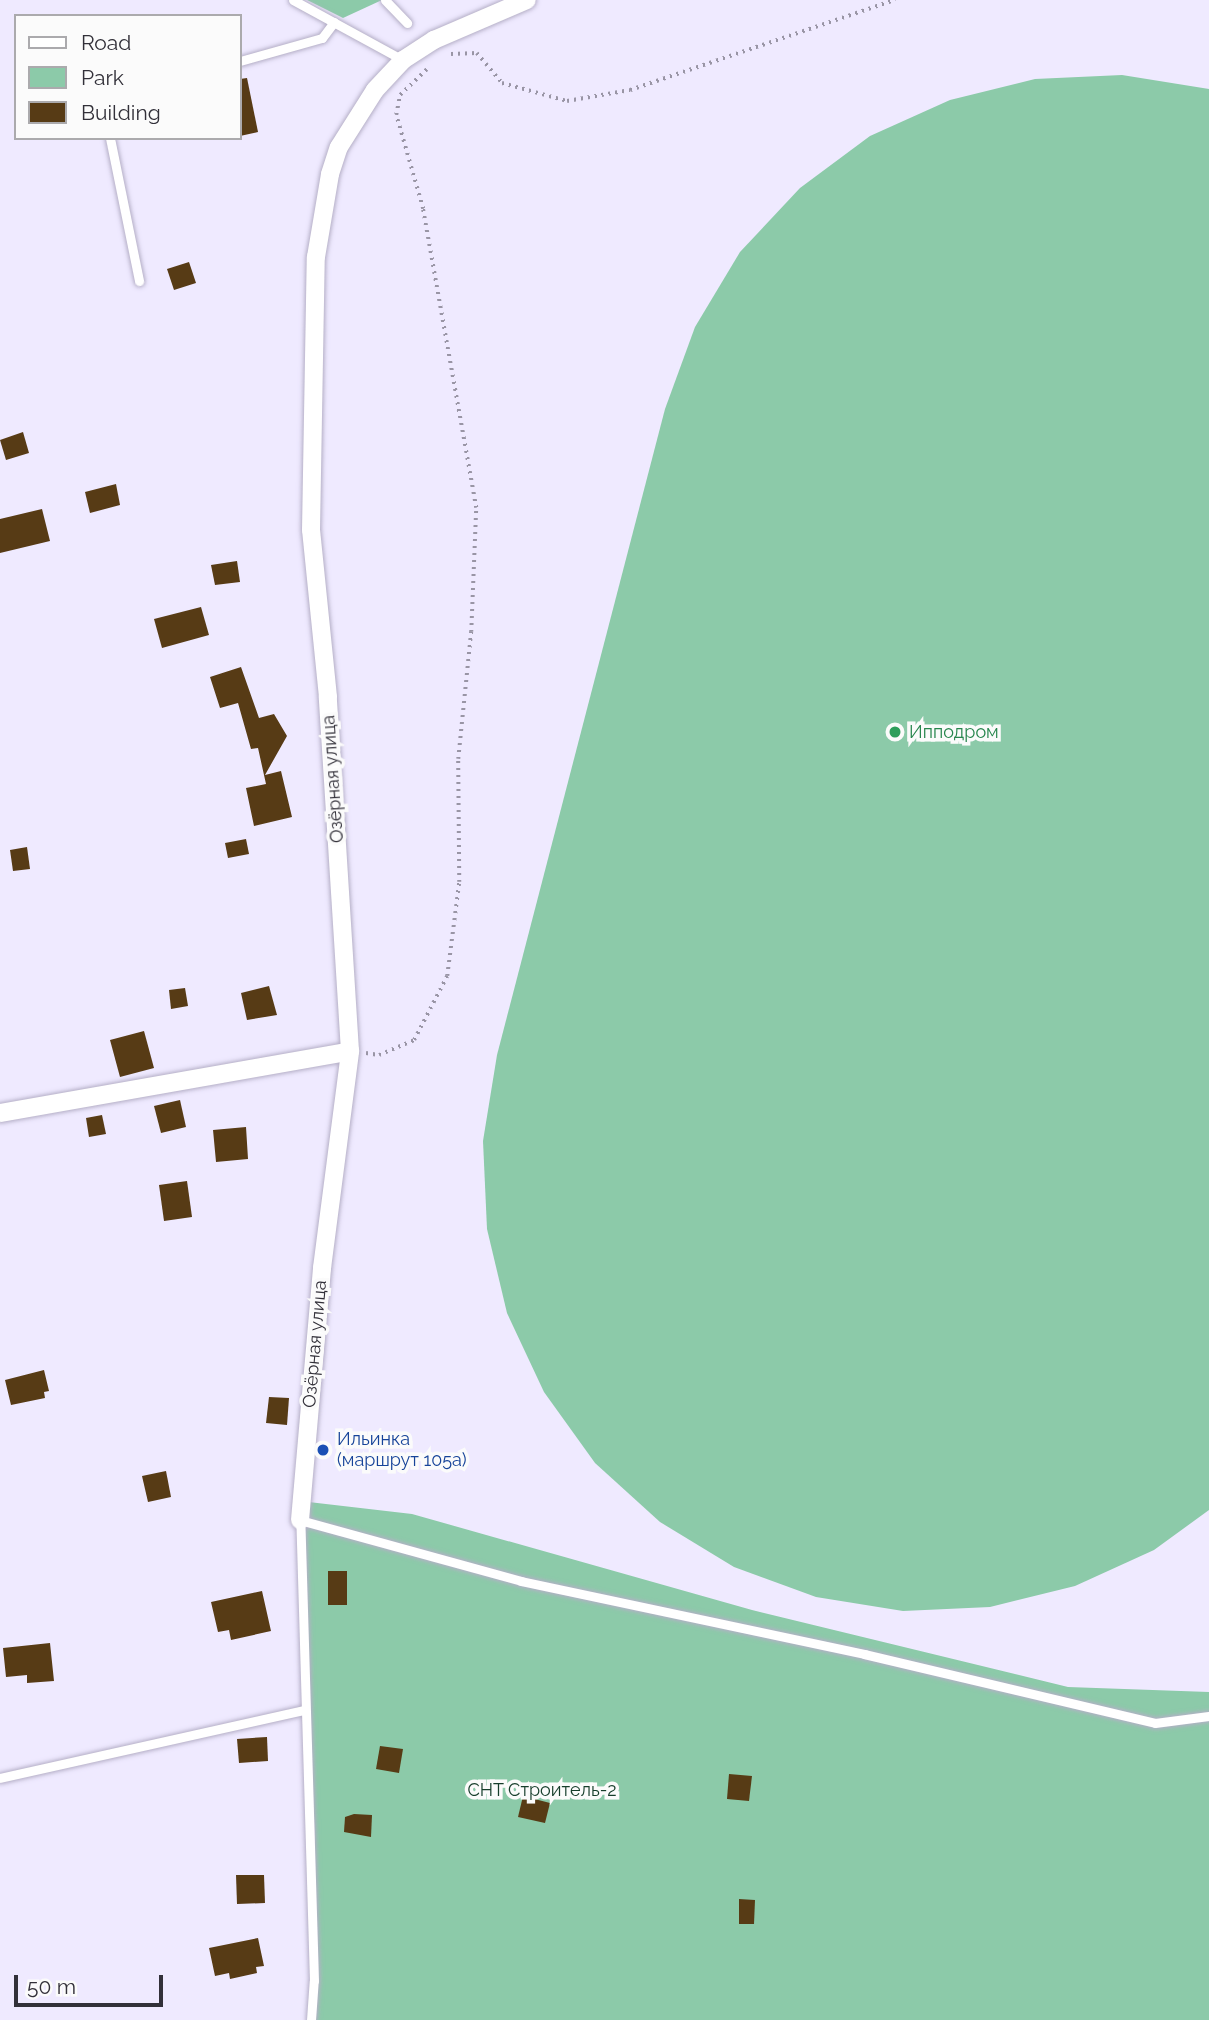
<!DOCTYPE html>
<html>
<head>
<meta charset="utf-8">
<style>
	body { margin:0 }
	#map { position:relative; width:1209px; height:2020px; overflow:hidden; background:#efeaff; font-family:Raleway,sans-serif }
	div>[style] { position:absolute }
	.green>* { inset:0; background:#8ccaa9 }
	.building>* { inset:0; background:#573b15 }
	.path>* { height:3.5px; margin-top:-1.75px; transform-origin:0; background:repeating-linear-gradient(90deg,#9995a5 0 2px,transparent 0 7px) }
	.roads { filter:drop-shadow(0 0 2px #b5afc7) drop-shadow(0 0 2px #b5afc7) }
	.service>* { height:9px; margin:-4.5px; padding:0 4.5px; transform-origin:4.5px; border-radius:4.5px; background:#fff }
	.minor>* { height:18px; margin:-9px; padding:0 9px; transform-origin:9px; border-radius:9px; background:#fff }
	.dots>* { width:19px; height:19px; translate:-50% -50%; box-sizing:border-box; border:4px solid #fbfbfb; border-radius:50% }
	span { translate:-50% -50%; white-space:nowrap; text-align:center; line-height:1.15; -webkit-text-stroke:7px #fbfbfb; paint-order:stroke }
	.leisure-label { font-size:18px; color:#27864d }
	.left { translate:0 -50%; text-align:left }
	.street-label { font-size:18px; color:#323039 }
	.transit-label { font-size:18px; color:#164399 }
	.park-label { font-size:18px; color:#163e2b }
	.legend { position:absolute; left:14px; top:14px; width:228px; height:126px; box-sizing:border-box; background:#fbfbfb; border:2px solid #abaaad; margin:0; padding:9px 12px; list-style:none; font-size:21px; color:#323039 }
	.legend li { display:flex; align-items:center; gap:14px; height:35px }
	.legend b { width:35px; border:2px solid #abaaad }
	.scale { position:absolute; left:14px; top:1975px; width:149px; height:32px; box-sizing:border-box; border:4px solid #323039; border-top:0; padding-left:9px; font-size:21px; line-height:24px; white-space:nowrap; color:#323039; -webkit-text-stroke:5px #fbfbfb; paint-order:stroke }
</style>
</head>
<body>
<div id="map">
	<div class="green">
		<i style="clip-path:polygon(307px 0,382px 0,343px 18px)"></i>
		<i style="clip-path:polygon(1122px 75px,1209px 89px,1209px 1510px,1154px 1550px,1075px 1586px,990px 1607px,903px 1611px,816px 1597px,734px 1567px,660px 1522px,595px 1463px,544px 1392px,507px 1313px,487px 1229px,483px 1141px,497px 1055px,665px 409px,695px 327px,740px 252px,800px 188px,870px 136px,950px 100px,1035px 79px)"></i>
		<i style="clip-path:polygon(300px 1501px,412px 1514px,752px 1610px,1068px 1687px,1209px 1692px,1209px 2020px,312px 2020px,315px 1840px)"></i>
	</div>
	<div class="building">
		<i style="clip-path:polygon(247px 78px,258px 132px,240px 136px,240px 79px)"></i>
		<i style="clip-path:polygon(189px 262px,196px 283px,174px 290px,167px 269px)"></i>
		<i style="clip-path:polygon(23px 432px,29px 453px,6px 460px,0 440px)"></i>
		<i style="clip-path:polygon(116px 484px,120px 505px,90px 513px,85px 492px)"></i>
		<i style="clip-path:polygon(42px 509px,50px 541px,0 553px,0 519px)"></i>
		<i style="clip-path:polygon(237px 561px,240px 582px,215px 585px,211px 565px)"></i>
		<i style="clip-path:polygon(201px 607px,209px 635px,162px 648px,154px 619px)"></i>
		<i style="clip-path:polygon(241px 667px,259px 718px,274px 714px,287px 736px,265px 775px,281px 771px,292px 817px,254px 826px,246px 788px,266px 784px,258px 748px,251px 749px,238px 703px,220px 708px,210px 677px)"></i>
		<i style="clip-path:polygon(246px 839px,249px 854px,228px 858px,225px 843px)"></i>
		<i style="clip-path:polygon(27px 847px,30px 869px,13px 871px,10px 850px)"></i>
		<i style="clip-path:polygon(269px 986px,277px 1015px,247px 1020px,241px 993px)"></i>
		<i style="clip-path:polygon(185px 988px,188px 1006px,171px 1009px,169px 990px)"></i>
		<i style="clip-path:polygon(144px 1031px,154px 1068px,120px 1077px,110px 1040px)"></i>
		<i style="clip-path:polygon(180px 1100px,186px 1127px,161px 1133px,154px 1106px)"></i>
		<i style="clip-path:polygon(102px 1115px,106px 1134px,89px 1137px,86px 1118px)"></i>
		<i style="clip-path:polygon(246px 1127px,248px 1159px,216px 1162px,213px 1130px)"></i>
		<i style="clip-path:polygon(187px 1181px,192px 1217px,164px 1221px,159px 1185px)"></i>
		<i style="clip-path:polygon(44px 1370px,49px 1391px,44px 1392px,45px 1398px,11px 1405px,5px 1380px)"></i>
		<i style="clip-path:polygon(269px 1397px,289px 1398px,287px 1425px,266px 1423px)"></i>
		<i style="clip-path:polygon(166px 1471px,171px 1497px,148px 1502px,142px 1476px)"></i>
		<i style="clip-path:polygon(328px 1571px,347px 1571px,347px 1605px,328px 1605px)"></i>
		<i style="clip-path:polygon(262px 1591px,271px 1631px,231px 1640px,229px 1630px,218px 1632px,211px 1602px)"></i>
		<i style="clip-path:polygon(50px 1643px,54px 1681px,27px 1683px,27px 1675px,6px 1677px,3px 1648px)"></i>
		<i style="clip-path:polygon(267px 1737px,268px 1761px,239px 1763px,237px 1739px)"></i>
		<i style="clip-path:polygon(380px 1746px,403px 1749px,399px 1773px,376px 1769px)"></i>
		<i style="clip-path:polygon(729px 1774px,752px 1776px,749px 1801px,727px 1799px)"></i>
		<i style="clip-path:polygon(523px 1796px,550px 1803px,545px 1823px,518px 1817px)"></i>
		<i style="clip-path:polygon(354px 1814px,372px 1815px,371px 1837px,344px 1832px,345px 1817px)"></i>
		<i style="clip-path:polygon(236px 1875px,264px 1875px,265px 1903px,237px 1904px)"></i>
		<i style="clip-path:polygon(739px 1899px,755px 1900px,754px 1924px,739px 1924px)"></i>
		<i style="clip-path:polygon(258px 1938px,264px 1966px,256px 1967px,257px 1973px,230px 1979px,229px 1973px,215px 1976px,209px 1948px)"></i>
	</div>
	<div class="path">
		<i style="left:451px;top:54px;width:26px;rotate:-2deg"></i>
		<i style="left:477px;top:53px;width:39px;rotate:50deg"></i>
		<i style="left:502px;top:83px;width:67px;rotate:15.5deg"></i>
		<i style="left:567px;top:101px;width:64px;rotate:-9.9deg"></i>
		<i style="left:630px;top:90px;width:280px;rotate:-18.8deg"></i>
		<i style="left:366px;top:1053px;width:13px;rotate:9deg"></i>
		<i style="left:379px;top:1055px;width:38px;rotate:-23deg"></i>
		<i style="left:414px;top:1040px;width:72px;rotate:-62.7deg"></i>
		<i style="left:447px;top:976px;width:95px;rotate:-82.7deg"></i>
		<i style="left:459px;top:882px;width:123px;rotate:-90.5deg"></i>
		<i style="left:458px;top:759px;width:128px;rotate:-84.2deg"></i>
		<i style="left:471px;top:632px;width:124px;rotate:-87.7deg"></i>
		<i style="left:476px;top:508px;width:304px;rotate:-100.1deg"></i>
		<i style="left:423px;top:209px;width:98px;rotate:-106deg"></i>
		<i style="left:396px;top:115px;width:20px;rotate:-79deg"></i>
		<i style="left:400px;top:95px;width:37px;rotate:-44deg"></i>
	</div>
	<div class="roads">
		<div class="service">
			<i style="left:293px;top:0;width:125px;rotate:28.6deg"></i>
			<i style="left:385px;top:0;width:32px;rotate:46deg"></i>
			<i style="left:240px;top:61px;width:85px;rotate:-15.7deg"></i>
			<i style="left:322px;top:38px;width:20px;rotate:-53deg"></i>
			<i style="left:110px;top:138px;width:146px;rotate:78.5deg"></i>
			<i style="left:0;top:1778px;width:312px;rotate:-12.6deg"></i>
			<i style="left:311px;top:2020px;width:39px;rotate:-86deg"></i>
			<i style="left:314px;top:1981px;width:461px;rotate:-91.7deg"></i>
			<i style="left:300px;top:1520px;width:229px;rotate:15.4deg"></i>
			<i style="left:521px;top:1581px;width:351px;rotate:12deg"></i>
			<i style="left:864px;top:1654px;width:299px;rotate:13.3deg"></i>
			<i style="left:1155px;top:1723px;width:54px;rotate:-7.4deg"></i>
		</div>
		<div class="minor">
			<i style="left:0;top:1113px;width:355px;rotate:-10deg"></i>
			<i style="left:300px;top:1520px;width:253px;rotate:-85deg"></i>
			<i style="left:322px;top:1268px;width:219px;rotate:-82.6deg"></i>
			<i style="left:350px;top:1051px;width:355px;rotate:-93.6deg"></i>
			<i style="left:328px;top:697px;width:168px;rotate:-95.8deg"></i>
			<i style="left:311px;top:530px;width:273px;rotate:-89deg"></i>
			<i style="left:316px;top:257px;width:84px;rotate:-80.4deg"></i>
			<i style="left:330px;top:174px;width:28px;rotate:-72deg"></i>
			<i style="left:339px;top:147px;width:67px;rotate:-57.7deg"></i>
			<i style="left:375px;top:90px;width:41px;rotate:-47deg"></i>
			<i style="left:403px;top:60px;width:37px;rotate:-33deg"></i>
			<i style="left:434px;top:40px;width:101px;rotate:-23.3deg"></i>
		</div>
	</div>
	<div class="dots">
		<i style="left:895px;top:732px;background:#2e9e5b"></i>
		<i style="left:323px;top:1450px;background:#1a4fb4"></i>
	</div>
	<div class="leisure-label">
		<span class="left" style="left:909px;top:732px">Ипподром</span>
	</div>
	<div class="street-label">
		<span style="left:333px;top:779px;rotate:-94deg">Озёрная улица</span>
		<span style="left:315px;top:1344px;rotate:-85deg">Озёрная улица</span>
	</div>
	<div class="transit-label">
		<span class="left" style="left:337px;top:1450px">Ильинка<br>(маршрут 105а)</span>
	</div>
	<div class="park-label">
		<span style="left:542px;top:1790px">СНТ Строитель-2</span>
	</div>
	<ul class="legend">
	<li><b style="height:9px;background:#fff"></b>Road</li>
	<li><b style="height:19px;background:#8ccaa9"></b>Park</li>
	<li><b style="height:19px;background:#573b15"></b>Building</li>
	</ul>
	<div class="scale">50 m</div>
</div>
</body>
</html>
